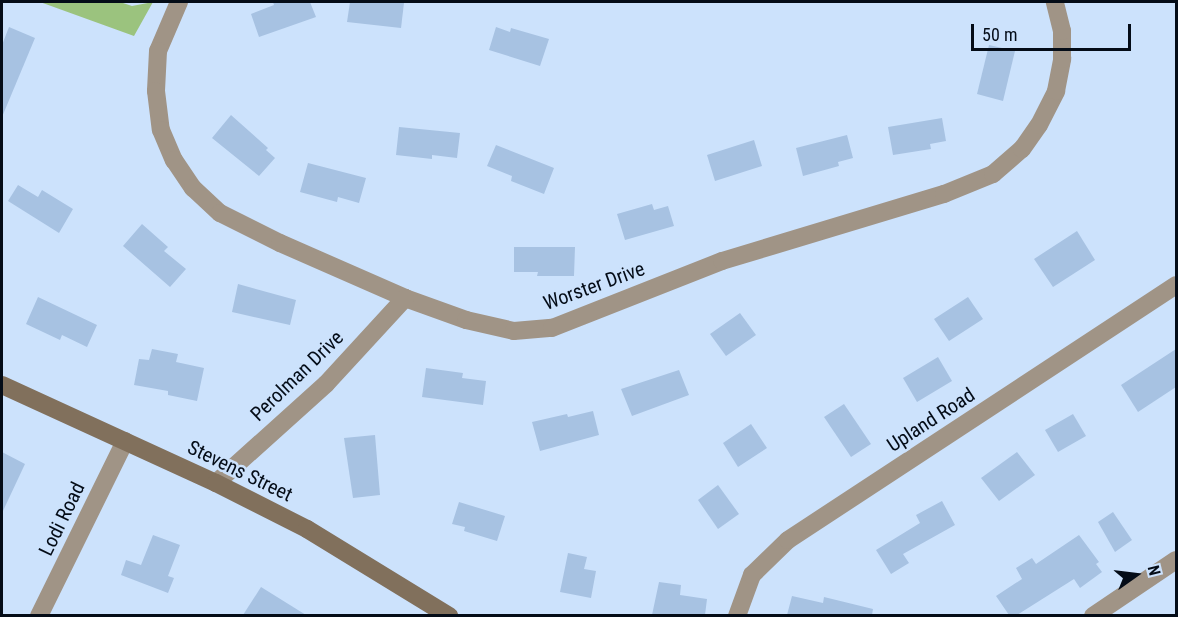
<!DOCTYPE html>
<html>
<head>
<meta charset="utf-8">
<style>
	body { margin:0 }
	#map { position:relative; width:1178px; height:617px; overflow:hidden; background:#cce2fc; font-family:"Roboto Condensed",sans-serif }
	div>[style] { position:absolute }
	.green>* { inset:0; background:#9bc37e }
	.building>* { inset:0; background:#a7c2e2 }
	.street>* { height:18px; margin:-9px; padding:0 9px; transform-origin:9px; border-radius:9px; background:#a09486 }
	.secondary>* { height:18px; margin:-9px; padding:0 9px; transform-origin:9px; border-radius:9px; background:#81705c }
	span { translate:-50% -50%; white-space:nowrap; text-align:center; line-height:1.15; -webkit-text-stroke:5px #cce2fc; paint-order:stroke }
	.street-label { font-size:20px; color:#040c17 }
	.frame { position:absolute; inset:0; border:3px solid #040c17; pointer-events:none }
	.north { position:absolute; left:1106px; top:545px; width:60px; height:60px; -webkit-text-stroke:4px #cce2fc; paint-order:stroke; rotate:76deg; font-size:16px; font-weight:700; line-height:24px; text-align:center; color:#040c17 }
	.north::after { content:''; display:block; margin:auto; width:21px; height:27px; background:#040c17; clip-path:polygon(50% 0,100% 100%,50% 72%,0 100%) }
	.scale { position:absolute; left:971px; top:24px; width:160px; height:27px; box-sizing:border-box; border:3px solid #040c17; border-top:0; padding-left:8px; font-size:18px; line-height:21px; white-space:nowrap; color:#040c17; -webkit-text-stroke:4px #cce2fc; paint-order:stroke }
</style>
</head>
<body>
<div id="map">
	<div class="green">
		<i style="clip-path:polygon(40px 2px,120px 2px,132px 6px,153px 2px,134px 36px)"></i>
	</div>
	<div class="building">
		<i style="clip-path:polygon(273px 2px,310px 2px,316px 17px,259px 37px,251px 14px,274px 5px)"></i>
		<i style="clip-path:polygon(350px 2px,404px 3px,401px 28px,347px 22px)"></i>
		<i style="clip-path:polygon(9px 27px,35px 38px,2px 117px,2px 45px)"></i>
		<i style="clip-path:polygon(496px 27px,510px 32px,511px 28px,549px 39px,540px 66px,489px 50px)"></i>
		<i style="clip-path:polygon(989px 45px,1015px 51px,1003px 101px,977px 94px)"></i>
		<i style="clip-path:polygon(231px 115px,268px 148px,266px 150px,275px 158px,259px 176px,212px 138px)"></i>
		<i style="clip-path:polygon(942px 118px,946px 141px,930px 144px,931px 149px,893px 155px,888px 127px)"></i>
		<i style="clip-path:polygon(399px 127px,460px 133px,457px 158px,432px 155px,432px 159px,396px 155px)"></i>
		<i style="clip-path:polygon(847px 135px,853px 158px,838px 162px,839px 166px,803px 176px,796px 148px)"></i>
		<i style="clip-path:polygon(754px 140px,762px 166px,715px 181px,707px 155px)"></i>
		<i style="clip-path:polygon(496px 145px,554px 168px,544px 194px,511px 181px,512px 176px,487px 166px)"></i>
		<i style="clip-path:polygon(308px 163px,366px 178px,359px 203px,338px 197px,337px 202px,300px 192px)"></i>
		<i style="clip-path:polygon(18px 185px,38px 197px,42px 190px,73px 209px,59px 233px,8px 201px)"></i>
		<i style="clip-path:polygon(652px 204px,654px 210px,668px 206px,674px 226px,625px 240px,617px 214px)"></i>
		<i style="clip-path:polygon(142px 224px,168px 247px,164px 251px,186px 269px,170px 287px,123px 246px)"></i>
		<i style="clip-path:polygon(1077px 231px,1095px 260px,1053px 287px,1034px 259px)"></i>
		<i style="clip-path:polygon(514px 247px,575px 247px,574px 276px,537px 276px,538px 272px,514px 272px)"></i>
		<i style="clip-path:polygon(238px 284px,296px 300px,290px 325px,232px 312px)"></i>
		<i style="clip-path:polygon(38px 297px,97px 325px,87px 347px,62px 335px,60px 340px,26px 324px)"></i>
		<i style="clip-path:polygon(968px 297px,983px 319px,949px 341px,934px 319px)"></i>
		<i style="clip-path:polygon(740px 313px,756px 335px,726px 356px,710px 334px)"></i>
		<i style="clip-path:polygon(152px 349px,178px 354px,176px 362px,204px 368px,197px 401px,168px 395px,168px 391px,134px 385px,139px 359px,149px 360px)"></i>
		<i style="clip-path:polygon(1176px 349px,1176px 387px,1138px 412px,1121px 385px)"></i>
		<i style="clip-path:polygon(938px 357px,952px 381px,917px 402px,903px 378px)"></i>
		<i style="clip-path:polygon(426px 368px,463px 373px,462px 378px,486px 381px,483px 405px,422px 397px)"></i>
		<i style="clip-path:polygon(679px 370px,689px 395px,632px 416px,621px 389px)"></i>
		<i style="clip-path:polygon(844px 404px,871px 444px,851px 457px,824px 417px)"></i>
		<i style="clip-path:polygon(593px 411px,599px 435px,540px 451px,532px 422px,567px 414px,568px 417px)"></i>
		<i style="clip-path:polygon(1073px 414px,1086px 436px,1058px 452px,1045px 430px)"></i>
		<i style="clip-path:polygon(751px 424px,767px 448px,738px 467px,723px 443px)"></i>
		<i style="clip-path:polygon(375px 435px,380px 495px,353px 498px,344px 438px)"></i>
		<i style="clip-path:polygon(2px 452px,25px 464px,2px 513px)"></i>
		<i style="clip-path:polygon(1017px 452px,1035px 475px,999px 501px,981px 478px)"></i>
		<i style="clip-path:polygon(718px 485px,739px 514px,718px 529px,698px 500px)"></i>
		<i style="clip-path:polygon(942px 501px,955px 525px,903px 554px,909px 563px,891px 574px,876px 550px,920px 523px,916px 515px)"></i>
		<i style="clip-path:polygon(459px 502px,505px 516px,497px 541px,464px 531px,465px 527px,452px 524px)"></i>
		<i style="clip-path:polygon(1113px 512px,1132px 540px,1115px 552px,1098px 522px)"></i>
		<i style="clip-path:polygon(153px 535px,180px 545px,168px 576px,174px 578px,168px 593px,121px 575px,126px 560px,141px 565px)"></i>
		<i style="clip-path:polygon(1079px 535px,1099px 562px,1096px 564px,1102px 572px,1080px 588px,1074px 579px,1017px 615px,1009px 615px,996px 596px,1022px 579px,1016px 568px,1032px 558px,1036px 564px)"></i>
		<i style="clip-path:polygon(568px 553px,587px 557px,584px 569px,596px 571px,591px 598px,560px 592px)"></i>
		<i style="clip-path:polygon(659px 582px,681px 585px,680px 595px,707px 599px,705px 615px,652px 615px)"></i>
		<i style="clip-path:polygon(261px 587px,306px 615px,243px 615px)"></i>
		<i style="clip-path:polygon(792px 596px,823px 603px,824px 597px,873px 609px,872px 615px,787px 615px)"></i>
	</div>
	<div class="street">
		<i style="left:179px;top:2px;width:53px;rotate:113.2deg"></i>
		<i style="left:158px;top:51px;width:40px;rotate:92.9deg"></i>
		<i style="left:156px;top:91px;width:39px;rotate:83deg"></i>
		<i style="left:161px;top:130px;width:33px;rotate:67deg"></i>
		<i style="left:174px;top:160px;width:34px;rotate:56deg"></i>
		<i style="left:193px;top:188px;width:37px;rotate:43deg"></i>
		<i style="left:220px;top:213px;width:67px;rotate:26.6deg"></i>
		<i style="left:280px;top:243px;width:137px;rotate:23.7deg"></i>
		<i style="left:405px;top:298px;width:65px;rotate:19.8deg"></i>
		<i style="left:466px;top:320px;width:49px;rotate:12.9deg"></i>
		<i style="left:514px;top:331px;width:38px;rotate:-5deg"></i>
		<i style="left:552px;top:328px;width:183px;rotate:-21.5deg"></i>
		<i style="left:722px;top:261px;width:232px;rotate:-16.8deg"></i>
		<i style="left:944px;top:194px;width:53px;rotate:-22.2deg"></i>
		<i style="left:993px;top:174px;width:38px;rotate:-41deg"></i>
		<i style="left:1022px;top:149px;width:29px;rotate:-55deg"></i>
		<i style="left:1039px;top:125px;width:38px;rotate:-63deg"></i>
		<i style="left:1056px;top:91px;width:33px;rotate:-79deg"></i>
		<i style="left:1062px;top:59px;width:28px;rotate:-90deg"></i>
		<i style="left:1062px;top:31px;width:30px;rotate:-104deg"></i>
		<i style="left:216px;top:483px;width:148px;rotate:-42deg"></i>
		<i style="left:326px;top:384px;width:117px;rotate:-47.4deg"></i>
		<i style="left:39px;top:616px;width:195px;rotate:-63.8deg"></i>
		<i style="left:737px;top:616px;width:44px;rotate:-69.9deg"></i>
		<i style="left:752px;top:575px;width:50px;rotate:-44.2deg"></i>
		<i style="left:788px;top:540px;width:464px;rotate:-33.3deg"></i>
		<i style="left:1093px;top:616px;width:100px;rotate:-34deg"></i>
	</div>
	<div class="secondary">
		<i style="left:2px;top:385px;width:235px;rotate:24.6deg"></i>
		<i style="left:216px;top:483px;width:102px;rotate:26.8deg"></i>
		<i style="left:307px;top:529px;width:167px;rotate:31.5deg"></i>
	</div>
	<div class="street-label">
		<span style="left:594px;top:286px;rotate:-20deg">Worster Drive</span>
		<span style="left:297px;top:376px;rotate:-44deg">Perolman Drive</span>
		<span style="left:931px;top:420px;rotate:-33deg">Upland Road</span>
		<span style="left:240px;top:471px;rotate:26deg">Stevens Street</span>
		<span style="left:62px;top:519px;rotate:-64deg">Lodi Road</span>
	</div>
	<div class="frame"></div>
	<div class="north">N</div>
	<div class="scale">50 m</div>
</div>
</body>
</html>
